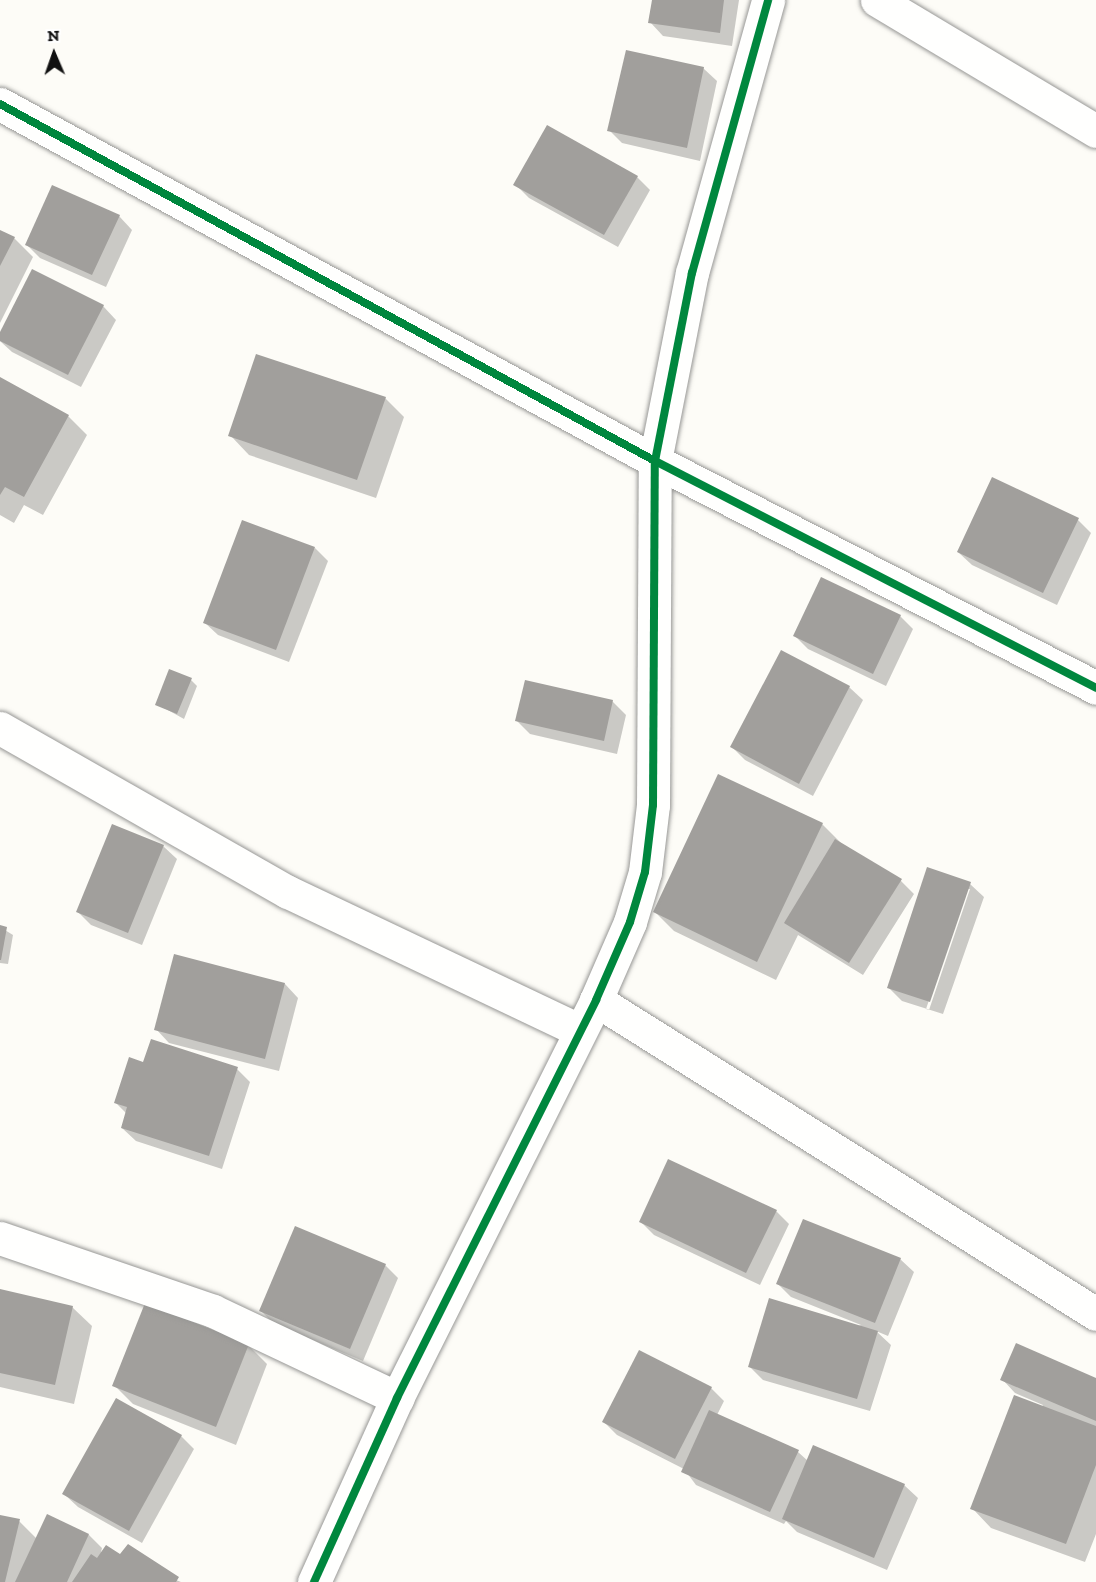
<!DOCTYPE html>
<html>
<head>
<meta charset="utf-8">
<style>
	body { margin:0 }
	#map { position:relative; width:1096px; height:1582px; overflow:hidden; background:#fdfcf7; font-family:"Zilla Slab",serif }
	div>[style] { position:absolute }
	.shadow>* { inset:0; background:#0003 }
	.building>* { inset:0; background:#a19f9c }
	.roads { filter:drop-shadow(0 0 2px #979795) drop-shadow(0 0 2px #979795) }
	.street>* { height:33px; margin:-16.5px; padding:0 16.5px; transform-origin:16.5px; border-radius:16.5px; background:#fffffe }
	.cycleway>* { height:8px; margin:-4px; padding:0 4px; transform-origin:4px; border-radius:4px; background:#00873e }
	span { translate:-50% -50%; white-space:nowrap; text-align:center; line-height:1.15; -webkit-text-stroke:6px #fff; paint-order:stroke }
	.north { position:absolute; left:24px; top:24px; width:60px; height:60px; -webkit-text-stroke:4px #fff; paint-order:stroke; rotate:358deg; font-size:16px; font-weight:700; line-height:24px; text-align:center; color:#111 }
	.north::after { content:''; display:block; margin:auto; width:21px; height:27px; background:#111; clip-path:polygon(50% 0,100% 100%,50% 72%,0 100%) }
</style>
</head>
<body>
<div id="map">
	<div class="shadow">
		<i style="clip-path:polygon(653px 0,739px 0,732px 46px,663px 36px,650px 22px)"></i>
		<i style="clip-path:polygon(703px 68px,717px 81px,700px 161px,622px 143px,609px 130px)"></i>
		<i style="clip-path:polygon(637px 177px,650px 190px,618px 247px,529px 198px,515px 184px)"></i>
		<i style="clip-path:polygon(119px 216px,132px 230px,106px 287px,40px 258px,27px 245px)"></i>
		<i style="clip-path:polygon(0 231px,14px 238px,33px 257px,0 323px)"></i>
		<i style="clip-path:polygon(103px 306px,116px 320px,81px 387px,12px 352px,0 341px,0 336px)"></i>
		<i style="clip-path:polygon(0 379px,68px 416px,87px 435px,43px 515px,24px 505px,14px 523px,0 515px)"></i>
		<i style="clip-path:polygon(385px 398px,404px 417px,376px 498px,249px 455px,230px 435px)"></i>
		<i style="clip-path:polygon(1078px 520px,1091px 533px,1057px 605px,972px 565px,958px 552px)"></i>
		<i style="clip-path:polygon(315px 548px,328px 561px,289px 662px,218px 635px,204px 622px)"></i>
		<i style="clip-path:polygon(900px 616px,913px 629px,886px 686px,808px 649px,795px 636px)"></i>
		<i style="clip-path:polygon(191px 680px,197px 686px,184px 719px,157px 704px)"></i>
		<i style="clip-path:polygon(849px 687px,863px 700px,813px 796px,745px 760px,732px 747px)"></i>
		<i style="clip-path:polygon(612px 701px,626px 715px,617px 754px,530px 734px,516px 720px)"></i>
		<i style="clip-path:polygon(822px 824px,841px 843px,901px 881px,914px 894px,863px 975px,798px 935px,776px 980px,674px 931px,655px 912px)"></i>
		<i style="clip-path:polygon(163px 846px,177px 859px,142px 945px,91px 925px,78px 912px)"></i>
		<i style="clip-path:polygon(evenodd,970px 884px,984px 897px,943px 1014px,902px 1001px,888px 987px,970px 884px,967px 889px,970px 889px,929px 1010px,926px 1009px,967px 889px)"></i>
		<i style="clip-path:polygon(0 927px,13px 935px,8px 964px,0 963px)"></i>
		<i style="clip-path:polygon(285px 984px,298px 998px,279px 1071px,169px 1043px,156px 1029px)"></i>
		<i style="clip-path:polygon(144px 1064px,237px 1069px,250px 1082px,222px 1169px,136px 1141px,122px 1128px,127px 1114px,115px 1102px)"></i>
		<i style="clip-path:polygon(776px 1211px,789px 1224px,760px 1285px,654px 1235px,641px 1222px)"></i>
		<i style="clip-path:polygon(900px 1259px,914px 1272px,888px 1336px,876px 1331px,891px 1345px,870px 1411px,763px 1380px,750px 1367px,861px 1325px,791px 1297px,778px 1284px)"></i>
		<i style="clip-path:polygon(385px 1265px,398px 1278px,363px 1361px,274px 1324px,261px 1311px)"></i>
		<i style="clip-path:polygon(0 1290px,72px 1307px,92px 1326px,74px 1404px,0 1387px)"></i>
		<i style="clip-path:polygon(248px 1345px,267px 1364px,236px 1445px,133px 1404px,114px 1385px)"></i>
		<i style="clip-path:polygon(1002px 1379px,1096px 1380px,1096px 1534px,1085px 1562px,991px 1528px,972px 1508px,1043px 1405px,1015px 1393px)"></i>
		<i style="clip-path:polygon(711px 1388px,724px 1401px,717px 1415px,798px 1452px,808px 1461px,904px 1485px,918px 1498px,887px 1570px,797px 1532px,786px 1521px,784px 1524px,696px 1485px,684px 1469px,617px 1435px,604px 1422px)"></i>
		<i style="clip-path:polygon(181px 1436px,194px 1449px,142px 1543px,78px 1507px,64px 1494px)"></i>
		<i style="clip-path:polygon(0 1516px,19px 1521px,37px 1539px,89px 1535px,102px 1548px,100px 1557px,121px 1557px,181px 1582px,0 1582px)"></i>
	</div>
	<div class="building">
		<i style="clip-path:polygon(652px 0,724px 0,720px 33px,648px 23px)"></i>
		<i style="clip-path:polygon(626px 50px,704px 67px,687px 148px,607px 131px)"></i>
		<i style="clip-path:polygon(547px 125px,638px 176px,604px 235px,513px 185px)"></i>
		<i style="clip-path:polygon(52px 185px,120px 215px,92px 275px,25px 245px)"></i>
		<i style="clip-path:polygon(0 230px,15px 237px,0 266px)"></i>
		<i style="clip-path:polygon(32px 269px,104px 305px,68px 375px,0 341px,0 332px)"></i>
		<i style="clip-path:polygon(256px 354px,386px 397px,357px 480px,228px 436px)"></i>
		<i style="clip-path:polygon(0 377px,69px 415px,24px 497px,5px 487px,0 495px)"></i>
		<i style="clip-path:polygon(992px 477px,1079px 518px,1043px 593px,957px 552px)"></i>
		<i style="clip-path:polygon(242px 520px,315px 547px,276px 650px,203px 623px)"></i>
		<i style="clip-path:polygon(821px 577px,901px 615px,873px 674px,793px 636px)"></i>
		<i style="clip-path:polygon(781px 650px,850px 686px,799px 784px,730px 747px)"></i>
		<i style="clip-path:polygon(169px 669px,192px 678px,177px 714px,155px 705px)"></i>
		<i style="clip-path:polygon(525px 680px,613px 700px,604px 741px,515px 721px)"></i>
		<i style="clip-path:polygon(718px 774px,823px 823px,757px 962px,653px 912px)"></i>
		<i style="clip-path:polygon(112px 824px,164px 845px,128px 933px,76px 912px)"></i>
		<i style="clip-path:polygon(835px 839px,902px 879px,849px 963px,784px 923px)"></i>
		<i style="clip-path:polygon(927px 867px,971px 882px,930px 1002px,887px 988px)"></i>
		<i style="clip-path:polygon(0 925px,7px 927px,1px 960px,0 960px)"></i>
		<i style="clip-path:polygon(174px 954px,285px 983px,265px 1059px,154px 1030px)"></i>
		<i style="clip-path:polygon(151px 1039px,238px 1067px,209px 1156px,121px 1128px,127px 1107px,114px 1103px,129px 1057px,143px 1062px)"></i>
		<i style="clip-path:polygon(668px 1159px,777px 1210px,746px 1273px,639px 1222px)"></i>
		<i style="clip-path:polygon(803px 1219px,901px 1258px,875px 1323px,776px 1284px)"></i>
		<i style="clip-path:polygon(295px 1226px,386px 1264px,350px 1349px,259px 1311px)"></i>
		<i style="clip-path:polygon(0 1289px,73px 1306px,55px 1385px,0 1373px)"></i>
		<i style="clip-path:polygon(769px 1298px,878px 1331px,857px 1399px,748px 1367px)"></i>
		<i style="clip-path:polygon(145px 1303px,249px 1344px,216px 1427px,112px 1386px)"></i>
		<i style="clip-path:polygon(1016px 1343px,1096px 1378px,1096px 1421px,1000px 1380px)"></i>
		<i style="clip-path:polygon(639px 1350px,712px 1387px,675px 1459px,602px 1422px)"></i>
		<i style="clip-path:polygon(1014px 1395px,1096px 1426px,1096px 1465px,1066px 1544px,970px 1509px)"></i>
		<i style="clip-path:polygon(116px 1398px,182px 1435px,129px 1531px,62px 1494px)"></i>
		<i style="clip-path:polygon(709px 1410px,799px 1450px,770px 1512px,681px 1472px)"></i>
		<i style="clip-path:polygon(813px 1445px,905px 1484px,874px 1558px,782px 1519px)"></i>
		<i style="clip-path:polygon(47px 1514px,89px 1534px,67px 1582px,15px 1582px)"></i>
		<i style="clip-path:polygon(0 1515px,20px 1519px,5px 1582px,0 1582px)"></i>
		<i style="clip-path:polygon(128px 1544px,179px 1577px,176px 1582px,72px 1582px,91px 1554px,97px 1558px,106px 1545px,120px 1554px)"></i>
	</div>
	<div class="roads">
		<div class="street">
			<i style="left:877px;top:0;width:255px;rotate:30.9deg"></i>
			<i style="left:0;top:104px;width:746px;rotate:28.59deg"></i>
			<i style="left:655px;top:461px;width:496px;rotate:27.2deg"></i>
			<i style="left:0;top:728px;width:331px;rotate:29.7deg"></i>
			<i style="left:288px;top:892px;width:321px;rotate:25.4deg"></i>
			<i style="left:596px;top:1000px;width:590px;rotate:32.13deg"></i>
			<i style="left:0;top:1238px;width:225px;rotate:18.9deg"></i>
			<i style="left:213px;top:1311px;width:204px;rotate:25.3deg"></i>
			<i style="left:314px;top:1582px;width:202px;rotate:-65.7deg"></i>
			<i style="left:397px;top:1398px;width:445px;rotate:-63.4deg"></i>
			<i style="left:596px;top:1000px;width:85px;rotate:-66.4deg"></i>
			<i style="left:630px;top:922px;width:52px;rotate:-73.3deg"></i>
			<i style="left:645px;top:872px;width:67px;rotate:-83.2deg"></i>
			<i style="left:653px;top:805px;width:344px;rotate:-89.7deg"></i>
			<i style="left:655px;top:461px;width:192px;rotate:-78.9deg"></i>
			<i style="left:692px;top:273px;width:283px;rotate:-74.4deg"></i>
		</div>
	</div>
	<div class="cycleway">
		<i style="left:0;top:104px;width:746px;rotate:28.59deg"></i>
		<i style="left:655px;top:461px;width:496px;rotate:27.2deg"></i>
		<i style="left:314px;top:1582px;width:202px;rotate:-65.7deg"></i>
		<i style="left:397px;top:1398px;width:445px;rotate:-63.4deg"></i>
		<i style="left:596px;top:1000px;width:85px;rotate:-66.4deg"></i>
		<i style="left:630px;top:922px;width:52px;rotate:-73.3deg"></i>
		<i style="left:645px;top:872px;width:67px;rotate:-83.2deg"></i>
		<i style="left:653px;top:805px;width:344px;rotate:-89.7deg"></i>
		<i style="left:655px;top:461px;width:192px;rotate:-78.9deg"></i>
		<i style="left:692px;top:273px;width:283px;rotate:-74.4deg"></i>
	</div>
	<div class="north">N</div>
</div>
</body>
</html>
